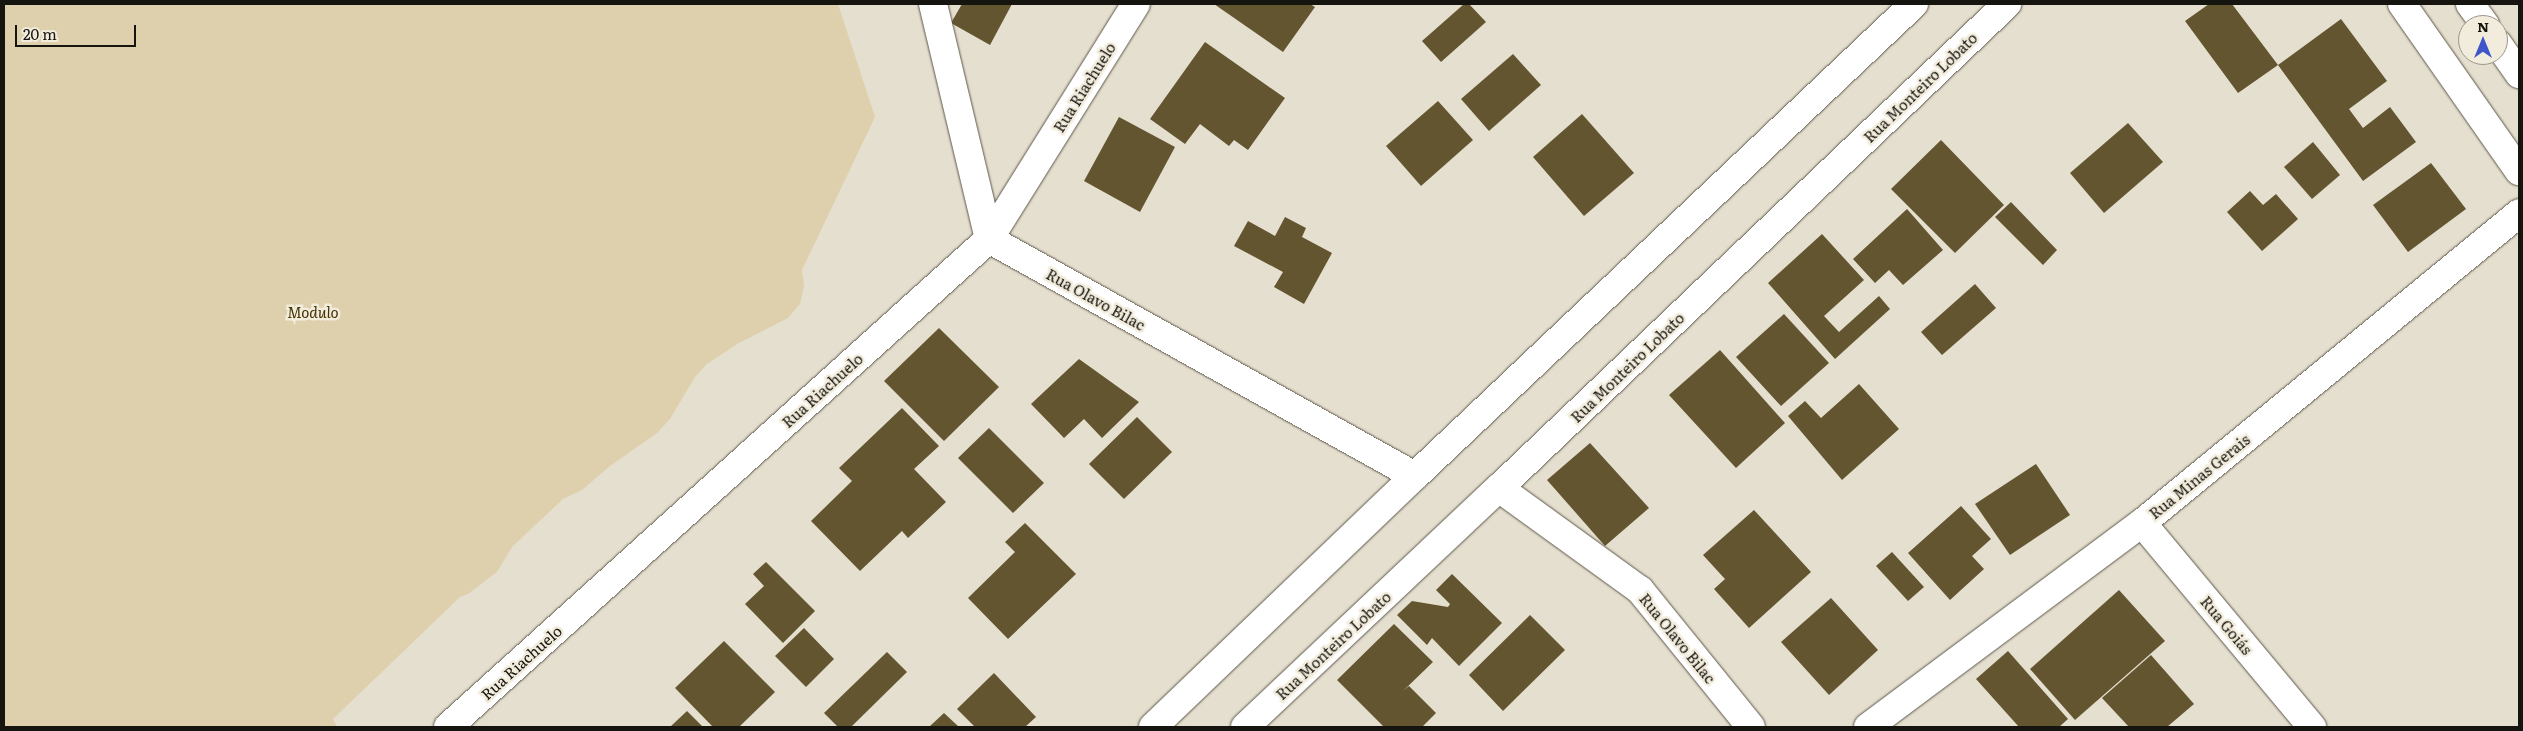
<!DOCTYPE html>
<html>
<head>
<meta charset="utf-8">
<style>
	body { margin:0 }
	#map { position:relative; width:2523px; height:731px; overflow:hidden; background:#e5dfcf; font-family:Literata,serif }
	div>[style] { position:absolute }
	.green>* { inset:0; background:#ded0ad }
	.building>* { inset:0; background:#635530 }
	.roads { filter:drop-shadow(0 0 1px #5d574a) drop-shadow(0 0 1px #5d574a) }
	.minor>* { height:28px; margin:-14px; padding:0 14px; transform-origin:14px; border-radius:14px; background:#fff }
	span { translate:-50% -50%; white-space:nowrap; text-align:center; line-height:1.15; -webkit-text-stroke:5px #f2ecdc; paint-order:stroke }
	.street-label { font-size:15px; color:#16140f }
	.park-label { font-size:15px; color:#430; font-style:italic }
	.frame { position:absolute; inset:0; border:5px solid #16140f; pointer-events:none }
	.north { position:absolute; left:2458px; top:15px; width:50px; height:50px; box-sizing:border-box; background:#f2ecdc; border:1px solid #9a968a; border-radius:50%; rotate:0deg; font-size:14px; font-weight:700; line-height:20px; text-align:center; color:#16140f }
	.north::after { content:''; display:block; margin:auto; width:18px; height:22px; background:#3e56c9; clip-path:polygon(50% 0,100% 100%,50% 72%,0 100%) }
	.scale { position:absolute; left:15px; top:25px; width:121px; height:22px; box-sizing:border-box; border:2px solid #16140f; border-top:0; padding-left:6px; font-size:15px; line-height:18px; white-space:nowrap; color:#16140f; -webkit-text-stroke:4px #f2ecdc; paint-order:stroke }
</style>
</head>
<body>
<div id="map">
	<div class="green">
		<i style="clip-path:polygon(4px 4px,838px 4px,875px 117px,802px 270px,804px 286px,800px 304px,788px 318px,739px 343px,707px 364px,695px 377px,670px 419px,657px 433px,610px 466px,582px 490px,563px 499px,512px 547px,497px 572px,468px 594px,460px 597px,333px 719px,337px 727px,4px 727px)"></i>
	</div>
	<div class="building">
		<i style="clip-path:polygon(962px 4px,1012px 4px,990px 45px,951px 23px)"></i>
		<i style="clip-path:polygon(1214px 4px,1310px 4px,1315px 7px,1283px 52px)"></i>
		<i style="clip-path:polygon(1464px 4px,1469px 4px,1486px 22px,1441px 62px,1422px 41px)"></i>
		<i style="clip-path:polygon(2209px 4px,2232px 4px,2278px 65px,2341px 19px,2387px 81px,2349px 109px,2363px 128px,2390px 107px,2416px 142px,2363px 181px,2278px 65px,2238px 93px,2185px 21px)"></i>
		<i style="clip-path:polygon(1205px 42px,1285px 98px,1248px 150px,1234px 140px,1229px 146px,1200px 124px,1185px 144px,1150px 119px)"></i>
		<i style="clip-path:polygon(1513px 54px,1541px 85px,1489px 131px,1461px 99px)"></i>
		<i style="clip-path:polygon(1438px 101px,1473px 140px,1421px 186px,1386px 146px)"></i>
		<i style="clip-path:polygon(1582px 114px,1634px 173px,1584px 216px,1533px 157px)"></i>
		<i style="clip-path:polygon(1119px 117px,1175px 147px,1140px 212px,1084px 181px)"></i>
		<i style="clip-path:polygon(2128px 123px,2163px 162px,2104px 213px,2070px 173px)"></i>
		<i style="clip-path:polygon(1941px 140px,2004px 205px,1955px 253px,1891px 189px)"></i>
		<i style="clip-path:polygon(2313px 142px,2340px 175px,2312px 199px,2284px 167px)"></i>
		<i style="clip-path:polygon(2431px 163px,2466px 209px,2408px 252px,2373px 205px)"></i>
		<i style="clip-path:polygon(2250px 191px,2263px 205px,2276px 194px,2298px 219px,2262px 251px,2227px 212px)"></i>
		<i style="clip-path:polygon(2011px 202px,2057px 250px,2043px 265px,1995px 217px)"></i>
		<i style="clip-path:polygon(1907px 209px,1943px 250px,1903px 285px,1889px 270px,1875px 283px,1853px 259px)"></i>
		<i style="clip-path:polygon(1285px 217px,1306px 228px,1302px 237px,1332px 253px,1304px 304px,1274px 287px,1283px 272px,1234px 246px,1248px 221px,1275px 236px)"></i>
		<i style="clip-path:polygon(1822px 234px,1864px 280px,1824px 316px,1839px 332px,1879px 296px,1890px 309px,1835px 359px,1768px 283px)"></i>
		<i style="clip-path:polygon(1975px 284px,1996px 308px,1942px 355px,1921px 332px)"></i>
		<i style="clip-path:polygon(1784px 314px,1829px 363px,1781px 406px,1736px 357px)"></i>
		<i style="clip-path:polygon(939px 328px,999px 387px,944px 441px,884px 381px)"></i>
		<i style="clip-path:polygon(1720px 350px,1785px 423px,1736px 468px,1669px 395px)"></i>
		<i style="clip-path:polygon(1079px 359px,1139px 402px,1102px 438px,1084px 419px,1064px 438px,1031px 404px)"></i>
		<i style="clip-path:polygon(1859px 384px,1899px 429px,1842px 480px,1788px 416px,1805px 401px,1821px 418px)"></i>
		<i style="clip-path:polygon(902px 408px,939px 446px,914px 469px,946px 502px,908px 538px,902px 531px,860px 571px,811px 521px,852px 481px,839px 468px)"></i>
		<i style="clip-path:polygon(1137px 417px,1172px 452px,1124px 499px,1089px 464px)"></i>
		<i style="clip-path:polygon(989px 428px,1044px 483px,1013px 513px,958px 458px)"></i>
		<i style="clip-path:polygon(1590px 443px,1649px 508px,1605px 546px,1547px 480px)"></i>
		<i style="clip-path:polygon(2036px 464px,2070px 515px,2010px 555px,1975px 504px)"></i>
		<i style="clip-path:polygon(1961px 506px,1991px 539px,1972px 556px,1984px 569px,1950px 600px,1908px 553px)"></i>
		<i style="clip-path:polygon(1754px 510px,1811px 572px,1749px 628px,1714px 589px,1725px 579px,1703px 555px)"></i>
		<i style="clip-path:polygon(1025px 523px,1076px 574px,1008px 639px,968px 598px,1015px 552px,1005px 542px)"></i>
		<i style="clip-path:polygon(1892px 552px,1924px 587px,1908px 601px,1876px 566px)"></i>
		<i style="clip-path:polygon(766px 562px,815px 611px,783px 643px,745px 604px,764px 586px,753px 574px)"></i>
		<i style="clip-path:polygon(1452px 574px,1502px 623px,1459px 666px,1432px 638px,1427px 645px,1397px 615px,1412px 601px,1448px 607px,1450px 604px,1436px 590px)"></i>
		<i style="clip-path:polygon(2119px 590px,2165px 641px,2075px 720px,2030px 669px)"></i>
		<i style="clip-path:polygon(1831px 598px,1878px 650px,1829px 695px,1781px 642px)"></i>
		<i style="clip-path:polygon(1530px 615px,1565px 650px,1503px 711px,1469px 675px)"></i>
		<i style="clip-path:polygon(1394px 624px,1433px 662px,1403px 691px,1409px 686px,1436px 713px,1422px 727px,1384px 727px,1337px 680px)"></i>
		<i style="clip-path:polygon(804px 628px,834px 659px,806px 687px,775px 656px)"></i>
		<i style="clip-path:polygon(724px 641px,775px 692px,739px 727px,713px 727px,675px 688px)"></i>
		<i style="clip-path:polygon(2008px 651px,2068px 719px,2059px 727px,2019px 727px,1976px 679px)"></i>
		<i style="clip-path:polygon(887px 652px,907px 672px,851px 727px,838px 727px,824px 713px)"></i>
		<i style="clip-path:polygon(2151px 655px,2194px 704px,2167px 727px,2129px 727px,2102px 698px)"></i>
		<i style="clip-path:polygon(994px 673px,1036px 717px,1025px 727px,975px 727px,957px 709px)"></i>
		<i style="clip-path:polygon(687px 711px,703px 727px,670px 727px)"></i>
		<i style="clip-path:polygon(944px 713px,959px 727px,929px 727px)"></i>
	</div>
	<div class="roads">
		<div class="minor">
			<i style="left:933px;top:4px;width:242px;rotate:76.6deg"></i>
			<i style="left:989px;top:239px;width:487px;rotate:29.1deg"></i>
			<i style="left:2402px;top:4px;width:204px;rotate:55deg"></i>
			<i style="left:2470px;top:4px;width:26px;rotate:54deg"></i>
			<i style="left:2498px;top:44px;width:37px;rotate:55deg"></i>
			<i style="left:1499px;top:488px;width:174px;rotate:35.9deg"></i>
			<i style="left:1640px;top:590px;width:176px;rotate:51deg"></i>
			<i style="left:2142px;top:523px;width:266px;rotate:50.2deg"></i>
			<i style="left:448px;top:727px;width:729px;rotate:-42.05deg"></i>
			<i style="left:989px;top:239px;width:277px;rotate:-58deg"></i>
			<i style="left:1153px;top:727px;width:363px;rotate:-43.8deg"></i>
			<i style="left:1415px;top:476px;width:687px;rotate:-43.41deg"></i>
			<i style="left:1245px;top:727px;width:349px;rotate:-43.3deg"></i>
			<i style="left:1499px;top:488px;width:702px;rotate:-43.61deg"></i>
			<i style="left:1868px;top:727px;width:342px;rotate:-36.7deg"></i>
			<i style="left:2142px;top:523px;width:488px;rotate:-39.4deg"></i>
		</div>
	</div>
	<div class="street-label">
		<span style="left:1084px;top:87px;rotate:-58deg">Rua Riachuelo</span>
		<span style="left:1920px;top:87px;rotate:-44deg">Rua Monteiro Lobato</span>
		<span style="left:1096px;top:299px;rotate:29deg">Rua Olavo Bilac</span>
		<span style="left:1627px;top:367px;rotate:-44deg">Rua Monteiro Lobato</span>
		<span style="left:822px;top:390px;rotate:-42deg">Rua Riachuelo</span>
		<span style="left:2199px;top:476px;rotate:-39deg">Rua Minas Gerais</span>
		<span style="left:2227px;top:625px;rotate:50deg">Rua Goiás</span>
		<span style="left:1678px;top:638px;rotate:51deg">Rua Olavo Bilac</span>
		<span style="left:1333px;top:645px;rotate:-43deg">Rua Monteiro Lobato</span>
		<span style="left:521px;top:662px;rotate:-42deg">Rua Riachuelo</span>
	</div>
	<div class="park-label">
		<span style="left:313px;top:312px">Modulo</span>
	</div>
	<div class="frame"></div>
	<div class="north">N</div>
	<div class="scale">20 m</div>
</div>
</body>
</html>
